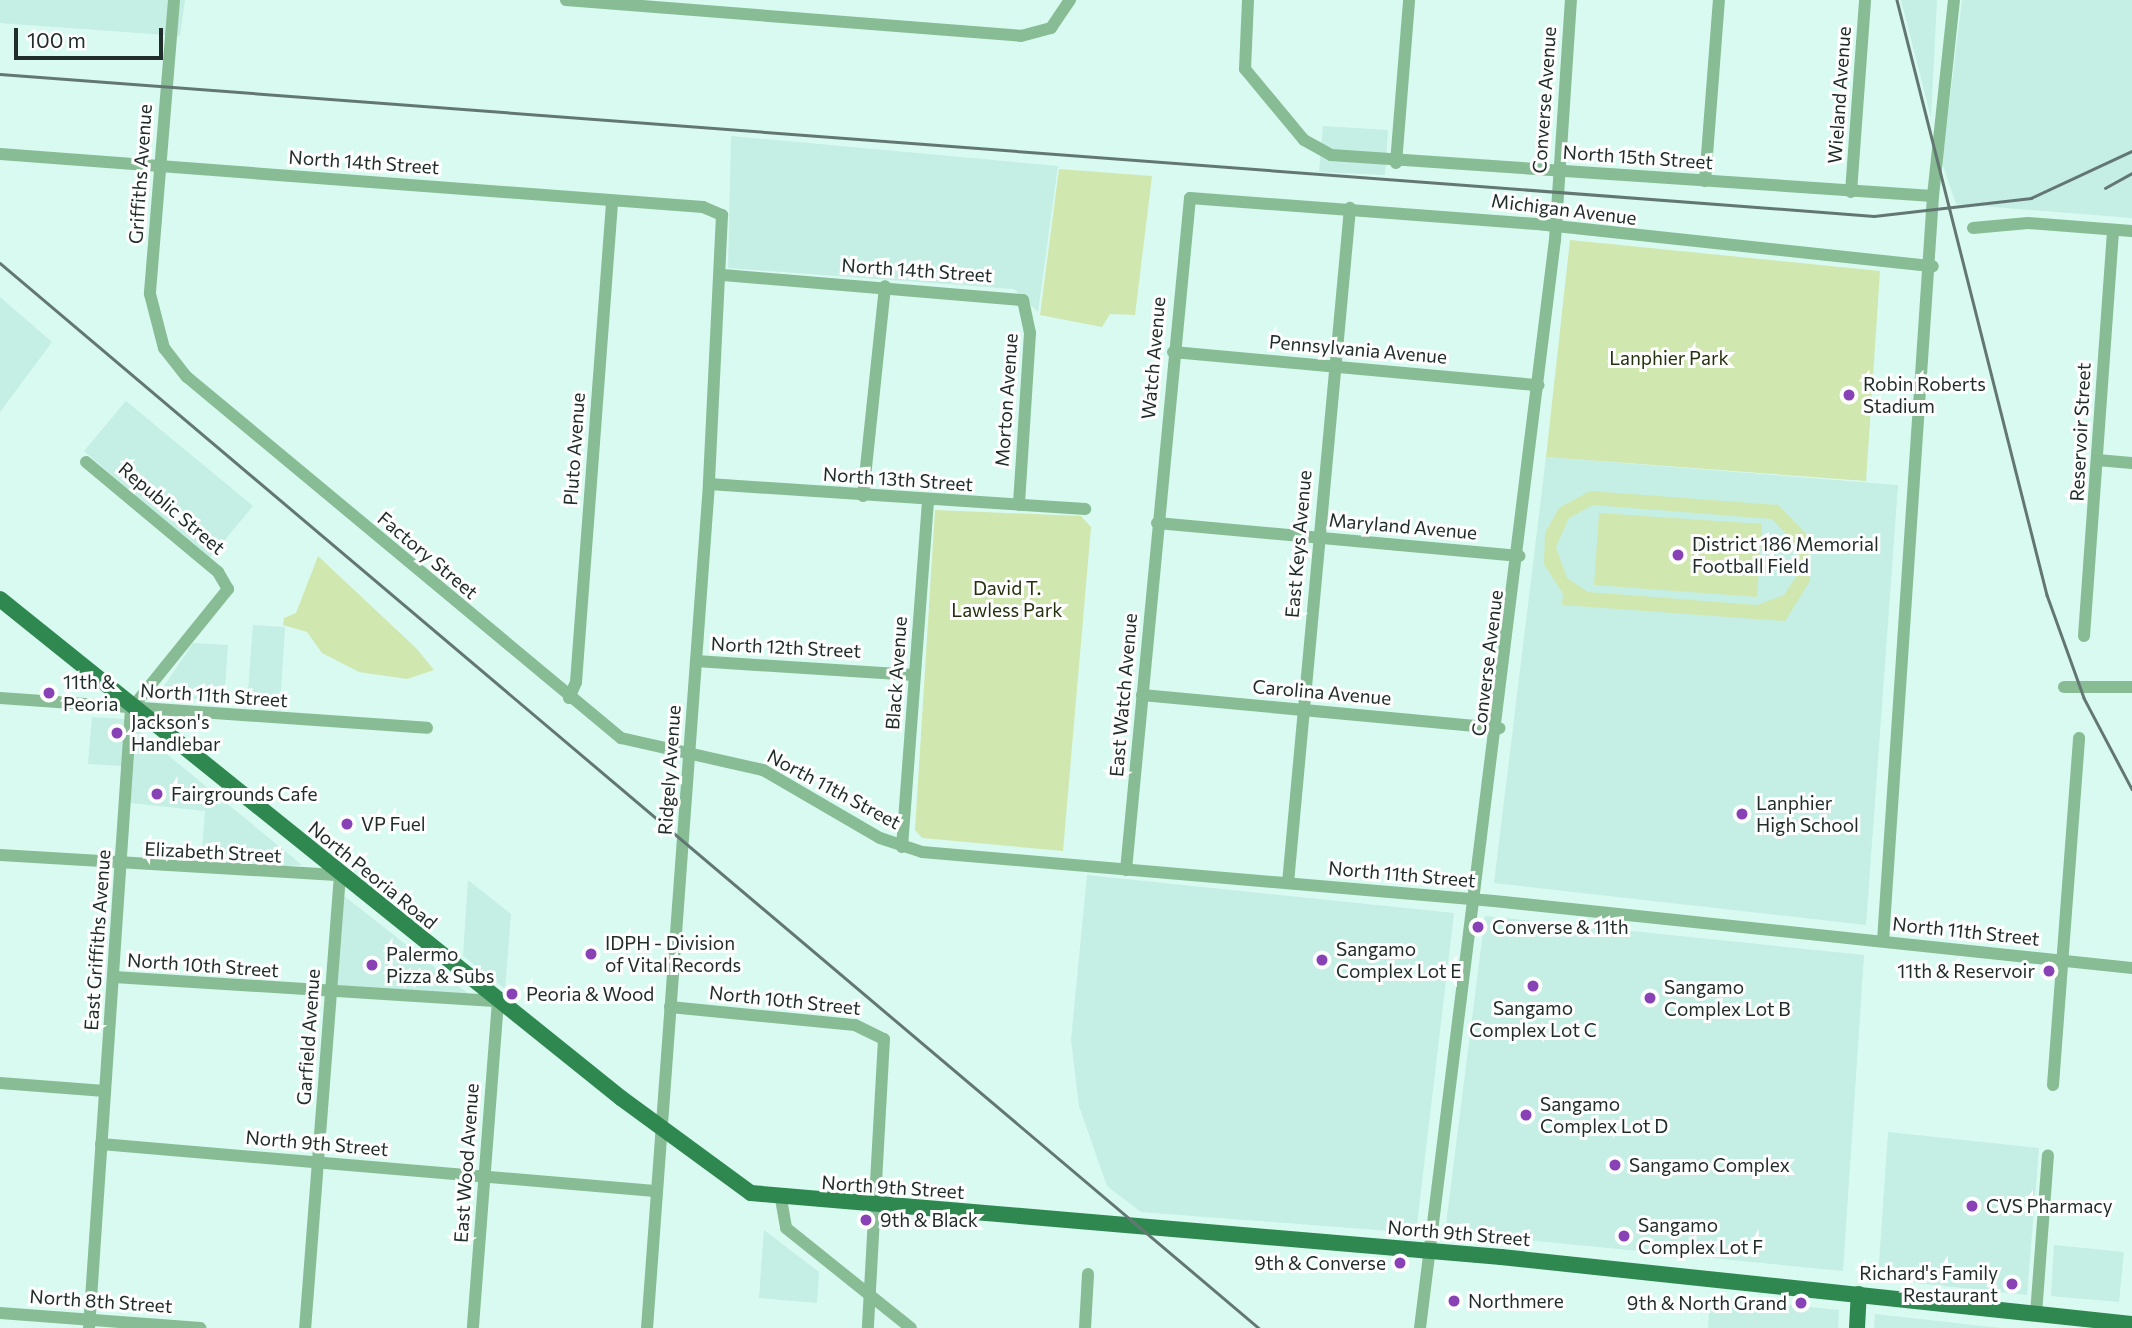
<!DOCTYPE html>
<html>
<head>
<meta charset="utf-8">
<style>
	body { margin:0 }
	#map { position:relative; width:2132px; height:1328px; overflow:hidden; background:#d9faf1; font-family:Commissioner,sans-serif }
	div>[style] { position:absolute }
	.built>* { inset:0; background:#c5eee4 }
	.green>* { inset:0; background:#d0e7b0 }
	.minor>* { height:12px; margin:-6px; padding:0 6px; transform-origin:6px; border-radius:6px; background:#87bc95 }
	.major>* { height:16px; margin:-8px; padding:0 8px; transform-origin:8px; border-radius:8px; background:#308851 }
	.rail>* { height:2.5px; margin:-1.25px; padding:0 1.25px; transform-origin:1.25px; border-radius:1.25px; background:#637772 }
	.dots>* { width:19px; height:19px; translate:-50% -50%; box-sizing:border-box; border:4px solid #fefefe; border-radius:50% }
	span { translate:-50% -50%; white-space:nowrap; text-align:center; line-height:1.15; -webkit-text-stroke:6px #fefefe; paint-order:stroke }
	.street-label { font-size:19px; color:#212d2a }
	.park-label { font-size:19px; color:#24310d }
	.poi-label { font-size:19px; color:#212d2a }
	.left { translate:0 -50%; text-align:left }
	.right { translate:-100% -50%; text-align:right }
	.scale { position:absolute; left:14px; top:28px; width:149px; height:32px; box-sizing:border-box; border:4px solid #212d2a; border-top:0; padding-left:9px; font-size:21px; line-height:24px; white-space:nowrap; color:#212d2a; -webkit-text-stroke:5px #fefefe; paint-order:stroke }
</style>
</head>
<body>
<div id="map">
	<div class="built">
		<i style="clip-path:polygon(0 0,185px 0,180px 36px,0 23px)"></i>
		<i style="clip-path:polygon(1901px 0,1937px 0,1931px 118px)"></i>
		<i style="clip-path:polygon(1962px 0,2132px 0,2132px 218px,1956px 204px,1942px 163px)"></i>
		<i style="clip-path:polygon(1323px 126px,1388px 130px,1385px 175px,1319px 172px)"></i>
		<i style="clip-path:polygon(731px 136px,1058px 166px,1038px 312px,1014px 289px,728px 268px)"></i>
		<i style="clip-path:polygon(0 297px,52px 342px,0 412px)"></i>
		<i style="clip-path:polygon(126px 401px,253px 506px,209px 559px,84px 451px)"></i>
		<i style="clip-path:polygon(1546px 457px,1898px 485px,1866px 925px,1494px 883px)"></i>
		<i style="clip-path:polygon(253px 625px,285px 627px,280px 706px,247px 704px)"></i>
		<i style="clip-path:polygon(193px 643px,228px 645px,224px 702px,158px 695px)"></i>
		<i style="clip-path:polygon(92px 717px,124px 719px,302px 865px,241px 869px,201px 864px,205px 811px,120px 802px,122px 766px,88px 764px)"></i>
		<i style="clip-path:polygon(1087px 875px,1454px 913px,1416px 1233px,1141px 1212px,1107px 1186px,1079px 1106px,1071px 1040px)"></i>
		<i style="clip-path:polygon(468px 880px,511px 914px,505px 989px,463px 956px)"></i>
		<i style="clip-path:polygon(344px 896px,470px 995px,336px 988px)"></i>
		<i style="clip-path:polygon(1485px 916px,1864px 955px,1843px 1271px,1445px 1232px)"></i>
		<i style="clip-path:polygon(1888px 1132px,2039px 1148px,2027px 1295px,1878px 1279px)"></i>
		<i style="clip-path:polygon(764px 1230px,819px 1272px,817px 1303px,759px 1298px)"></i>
		<i style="clip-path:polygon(2054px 1245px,2124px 1252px,2119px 1302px,2051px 1296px)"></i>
		<i style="clip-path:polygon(1710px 1297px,1839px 1310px,1838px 1328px,1708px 1328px)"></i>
		<i style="clip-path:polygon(1875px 1314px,2000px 1328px,1874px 1328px)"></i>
	</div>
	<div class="green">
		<i style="clip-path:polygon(1059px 169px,1152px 176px,1135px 315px,1110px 314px,1102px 327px,1040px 315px)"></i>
		<i style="clip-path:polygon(1570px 240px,1880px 271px,1866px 481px,1546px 457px)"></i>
		<i style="clip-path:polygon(evenodd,1590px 491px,1778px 505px,1809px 537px,1810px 581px,1785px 621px,1562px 605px,1563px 594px,1544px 564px,1545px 533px,1559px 508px,1590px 491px,1593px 505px,1772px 519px,1798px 547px,1796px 577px,1784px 595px,1757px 605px,1588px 592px,1567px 578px,1556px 547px,1569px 518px,1593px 505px)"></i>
		<i style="clip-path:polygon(935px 510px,1081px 516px,1091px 527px,1063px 851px,922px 838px,915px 830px)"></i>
		<i style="clip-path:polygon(1599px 513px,1762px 524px,1757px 597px,1594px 585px)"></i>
		<i style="clip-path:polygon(318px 556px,417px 649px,434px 670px,407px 679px,359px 672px,322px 653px,307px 632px,283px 625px,284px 618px,296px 613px)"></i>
	</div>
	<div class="minor">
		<i style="left:174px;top:0;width:295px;rotate:94.7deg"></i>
		<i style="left:150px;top:294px;width:56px;rotate:75.5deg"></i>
		<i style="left:164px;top:348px;width:37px;rotate:52deg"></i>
		<i style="left:187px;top:377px;width:565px;rotate:39.75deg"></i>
		<i style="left:621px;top:738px;width:146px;rotate:12.7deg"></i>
		<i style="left:763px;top:770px;width:135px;rotate:30.2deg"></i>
		<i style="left:880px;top:838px;width:44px;rotate:18.4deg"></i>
		<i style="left:922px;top:852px;width:574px;rotate:4.9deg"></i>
		<i style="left:1494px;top:901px;width:642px;rotate:5.99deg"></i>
		<i style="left:566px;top:0;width:456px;rotate:4.5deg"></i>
		<i style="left:1021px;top:36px;width:31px;rotate:-15deg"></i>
		<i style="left:1051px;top:28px;width:34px;rotate:-56deg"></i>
		<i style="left:1248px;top:0;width:69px;rotate:92.5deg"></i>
		<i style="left:1245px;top:69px;width:92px;rotate:50.3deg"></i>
		<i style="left:1304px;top:140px;width:31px;rotate:29deg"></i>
		<i style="left:1331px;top:155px;width:603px;rotate:3.9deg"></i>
		<i style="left:0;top:154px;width:705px;rotate:4.31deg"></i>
		<i style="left:703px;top:207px;width:21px;rotate:23deg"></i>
		<i style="left:722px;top:215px;width:269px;rotate:92.8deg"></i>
		<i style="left:709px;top:484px;width:846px;rotate:94.2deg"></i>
		<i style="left:1396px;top:163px;width:164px;rotate:-85.4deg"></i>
		<i style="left:1705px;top:181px;width:182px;rotate:-85.6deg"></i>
		<i style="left:1851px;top:192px;width:193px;rotate:-85.8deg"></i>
		<i style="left:1973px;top:228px;width:55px;rotate:-5.2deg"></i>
		<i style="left:2028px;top:223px;width:104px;rotate:4.4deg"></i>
		<i style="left:723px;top:275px;width:301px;rotate:4.8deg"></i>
		<i style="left:1023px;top:300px;width:34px;rotate:78deg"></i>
		<i style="left:1030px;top:333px;width:172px;rotate:93.7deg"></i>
		<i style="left:1173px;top:352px;width:367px;rotate:5.2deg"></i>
		<i style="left:2097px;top:460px;width:35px;rotate:5deg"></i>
		<i style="left:86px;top:462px;width:172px;rotate:39.8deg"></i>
		<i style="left:218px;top:572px;width:20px;rotate:60deg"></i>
		<i style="left:228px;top:589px;width:154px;rotate:128.9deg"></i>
		<i style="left:131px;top:709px;width:620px;rotate:93.88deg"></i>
		<i style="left:709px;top:484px;width:377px;rotate:3.8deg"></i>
		<i style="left:863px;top:496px;width:211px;rotate:-84deg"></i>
		<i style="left:1157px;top:523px;width:364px;rotate:5.2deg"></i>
		<i style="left:2084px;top:636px;width:407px;rotate:-85.9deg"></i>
		<i style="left:696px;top:661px;width:218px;rotate:3.7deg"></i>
		<i style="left:2064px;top:687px;width:68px"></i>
		<i style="left:1142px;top:695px;width:359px;rotate:5.3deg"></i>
		<i style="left:0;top:698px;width:428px;rotate:4deg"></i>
		<i style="left:569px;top:698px;width:17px;rotate:-66deg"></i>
		<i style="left:576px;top:682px;width:482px;rotate:-85.7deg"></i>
		<i style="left:902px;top:847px;width:346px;rotate:-85.7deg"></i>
		<i style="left:0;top:855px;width:341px;rotate:3.4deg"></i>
		<i style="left:340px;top:875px;width:454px;rotate:94.4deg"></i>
		<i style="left:1126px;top:870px;width:675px;rotate:-84.56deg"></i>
		<i style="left:1190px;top:198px;width:348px;rotate:4.3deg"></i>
		<i style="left:1537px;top:224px;width:398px;rotate:6.1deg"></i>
		<i style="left:1288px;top:883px;width:678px;rotate:-84.75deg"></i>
		<i style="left:1883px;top:941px;width:747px;rotate:-86.16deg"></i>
		<i style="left:1933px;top:196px;width:197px;rotate:-83.9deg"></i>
		<i style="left:114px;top:977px;width:385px;rotate:3.6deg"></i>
		<i style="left:498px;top:1001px;width:328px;rotate:94.4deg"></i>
		<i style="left:670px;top:1007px;width:186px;rotate:5.6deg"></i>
		<i style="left:855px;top:1025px;width:32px;rotate:26deg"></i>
		<i style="left:884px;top:1039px;width:289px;rotate:93.2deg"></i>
		<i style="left:0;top:1083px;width:105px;rotate:4.4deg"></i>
		<i style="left:2053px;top:1085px;width:348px;rotate:-85.7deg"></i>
		<i style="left:101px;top:1144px;width:556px;rotate:4.85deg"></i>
		<i style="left:781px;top:1199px;width:29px;rotate:80deg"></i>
		<i style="left:786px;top:1228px;width:160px;rotate:38.7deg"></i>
		<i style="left:0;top:1313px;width:201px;rotate:4.3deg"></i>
		<i style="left:2036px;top:1314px;width:159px;rotate:-85.7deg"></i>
		<i style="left:1085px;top:1328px;width:54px;rotate:-86.8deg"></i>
		<i style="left:1420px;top:1328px;width:1096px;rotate:-82.93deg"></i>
		<i style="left:1555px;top:240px;width:241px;rotate:-86.2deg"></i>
	</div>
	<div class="major">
		<i style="left:0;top:599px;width:797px;rotate:38.78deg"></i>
		<i style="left:621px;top:1098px;width:161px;rotate:36.2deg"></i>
		<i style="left:751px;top:1193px;width:753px;rotate:4.88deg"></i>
		<i style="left:1501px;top:1257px;width:635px;rotate:6.06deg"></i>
		<i style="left:1857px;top:1328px;width:34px;rotate:-87deg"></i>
	</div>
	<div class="rail">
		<i style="left:1897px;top:0;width:614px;rotate:75.85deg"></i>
		<i style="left:2047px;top:595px;width:109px;rotate:70.2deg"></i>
		<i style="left:2084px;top:698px;width:103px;rotate:62.2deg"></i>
		<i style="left:0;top:74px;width:1879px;rotate:4.33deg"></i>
		<i style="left:1874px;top:216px;width:158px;rotate:-6.5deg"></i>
		<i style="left:2031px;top:198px;width:111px;rotate:-25deg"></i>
		<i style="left:2105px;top:188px;width:31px;rotate:-29deg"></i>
		<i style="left:0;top:263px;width:1649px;rotate:40.23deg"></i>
	</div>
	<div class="dots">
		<i style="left:1849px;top:395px;background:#8842b5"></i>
		<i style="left:1678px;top:555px;background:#8842b5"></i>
		<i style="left:49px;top:693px;background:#8842b5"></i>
		<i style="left:117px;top:733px;background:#8842b5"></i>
		<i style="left:157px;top:794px;background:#8842b5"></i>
		<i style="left:1742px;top:814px;background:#8842b5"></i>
		<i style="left:347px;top:824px;background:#8842b5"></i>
		<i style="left:1478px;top:927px;background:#8842b5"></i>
		<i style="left:591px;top:954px;background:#8842b5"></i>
		<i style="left:1322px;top:960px;background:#8842b5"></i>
		<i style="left:372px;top:965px;background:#8842b5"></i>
		<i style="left:2049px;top:971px;background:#8842b5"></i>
		<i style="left:1533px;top:986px;background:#8842b5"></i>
		<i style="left:512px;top:994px;background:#8842b5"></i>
		<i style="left:1650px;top:998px;background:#8842b5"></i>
		<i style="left:1526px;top:1115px;background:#8842b5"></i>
		<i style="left:1615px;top:1165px;background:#8842b5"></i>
		<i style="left:1972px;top:1206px;background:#8842b5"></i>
		<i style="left:866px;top:1220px;background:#8842b5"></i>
		<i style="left:1624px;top:1236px;background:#8842b5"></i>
		<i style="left:1400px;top:1263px;background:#8842b5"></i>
		<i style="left:2012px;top:1284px;background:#8842b5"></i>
		<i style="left:1454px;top:1301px;background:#8842b5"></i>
		<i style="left:1801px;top:1303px;background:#8842b5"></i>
	</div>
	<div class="street-label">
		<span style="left:1839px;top:95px;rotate:-86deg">Wieland Avenue</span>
		<span style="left:1544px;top:100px;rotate:-86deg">Converse Avenue</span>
		<span style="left:1638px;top:157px;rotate:4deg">North 15th Street</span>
		<span style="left:364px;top:162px;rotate:4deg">North 14th Street</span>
		<span style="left:140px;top:174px;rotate:-86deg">Griffiths Avenue</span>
		<span style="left:1564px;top:209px;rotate:7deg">Michigan Avenue</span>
		<span style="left:917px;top:270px;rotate:4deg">North 14th Street</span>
		<span style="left:1358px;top:349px;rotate:5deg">Pennsylvania Avenue</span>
		<span style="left:1153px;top:358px;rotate:-85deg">Watch Avenue</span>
		<span style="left:1006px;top:400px;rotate:-86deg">Morton Avenue</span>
		<span style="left:2080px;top:432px;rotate:-87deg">Reservoir Street</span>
		<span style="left:574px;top:449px;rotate:-86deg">Pluto Avenue</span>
		<span style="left:898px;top:479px;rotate:4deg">North 13th Street</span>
		<span style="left:172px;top:508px;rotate:40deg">Republic Street</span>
		<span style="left:1403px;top:526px;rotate:5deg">Maryland Avenue</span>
		<span style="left:1298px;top:544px;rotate:-85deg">East Keys Avenue</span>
		<span style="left:428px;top:555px;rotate:40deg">Factory Street</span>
		<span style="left:786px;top:647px;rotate:3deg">North 12th Street</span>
		<span style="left:1487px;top:663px;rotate:-83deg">Converse Avenue</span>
		<span style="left:896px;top:673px;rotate:-86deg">Black Avenue</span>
		<span style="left:1322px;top:692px;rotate:5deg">Carolina Avenue</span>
		<span style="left:214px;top:695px;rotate:4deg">North 11th Street</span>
		<span style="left:1123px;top:695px;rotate:-85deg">East Watch Avenue</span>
		<span style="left:669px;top:770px;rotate:-86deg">Ridgely Avenue</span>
		<span style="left:834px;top:789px;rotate:28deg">North 11th Street</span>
		<span style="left:213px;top:852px;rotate:3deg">Elizabeth Street</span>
		<span style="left:1402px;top:874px;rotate:5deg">North 11th Street</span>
		<span style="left:373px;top:875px;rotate:39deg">North Peoria Road</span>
		<span style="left:1966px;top:931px;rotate:6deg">North 11th Street</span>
		<span style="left:97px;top:940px;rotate:-86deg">East Griffiths Avenue</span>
		<span style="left:203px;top:965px;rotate:4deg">North 10th Street</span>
		<span style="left:785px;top:1000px;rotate:6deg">North 10th Street</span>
		<span style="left:308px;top:1037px;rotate:-86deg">Garfield Avenue</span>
		<span style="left:317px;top:1143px;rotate:5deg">North 9th Street</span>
		<span style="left:466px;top:1163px;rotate:-86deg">East Wood Avenue</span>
		<span style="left:893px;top:1187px;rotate:4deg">North 9th Street</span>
		<span style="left:1459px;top:1233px;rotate:5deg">North 9th Street</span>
		<span style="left:101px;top:1301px;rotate:4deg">North 8th Street</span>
	</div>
	<div class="park-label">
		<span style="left:1669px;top:358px">Lanphier Park</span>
		<span style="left:1007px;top:599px">David T.<br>Lawless Park</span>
	</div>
	<div class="poi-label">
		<span class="left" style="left:1863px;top:395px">Robin Roberts<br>Stadium</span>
		<span class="left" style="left:1692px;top:555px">District 186 Memorial<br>Football Field</span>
		<span class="left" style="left:63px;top:693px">11th &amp;<br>Peoria</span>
		<span class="left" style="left:131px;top:733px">Jackson's<br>Handlebar</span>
		<span class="left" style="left:171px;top:794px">Fairgrounds Cafe</span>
		<span class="left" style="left:1756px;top:814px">Lanphier<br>High School</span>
		<span class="left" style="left:361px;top:824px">VP Fuel</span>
		<span class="left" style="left:1492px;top:927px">Converse &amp; 11th</span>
		<span class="left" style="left:605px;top:954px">IDPH - Division<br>of Vital Records</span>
		<span class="left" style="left:1336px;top:960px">Sangamo<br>Complex Lot E</span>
		<span class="left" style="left:386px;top:965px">Palermo<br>Pizza &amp; Subs</span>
		<span class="right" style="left:2035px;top:971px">11th &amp; Reservoir</span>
		<span class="left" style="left:1664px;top:998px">Sangamo<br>Complex Lot B</span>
		<span class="left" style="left:526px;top:994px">Peoria &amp; Wood</span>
		<span style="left:1533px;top:1019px">Sangamo<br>Complex Lot C</span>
		<span class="left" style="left:1540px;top:1115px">Sangamo<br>Complex Lot D</span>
		<span class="left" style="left:1629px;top:1165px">Sangamo Complex</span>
		<span class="left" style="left:1986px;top:1206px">CVS Pharmacy</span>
		<span class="left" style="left:880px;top:1220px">9th &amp; Black</span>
		<span class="left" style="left:1638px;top:1236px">Sangamo<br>Complex Lot F</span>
		<span class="right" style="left:1386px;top:1263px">9th &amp; Converse</span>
		<span class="right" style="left:1998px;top:1284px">Richard's Family<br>Restaurant</span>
		<span class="left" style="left:1468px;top:1301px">Northmere</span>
		<span class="right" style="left:1787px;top:1303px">9th &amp; North Grand</span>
	</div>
	<div class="scale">100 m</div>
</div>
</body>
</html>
